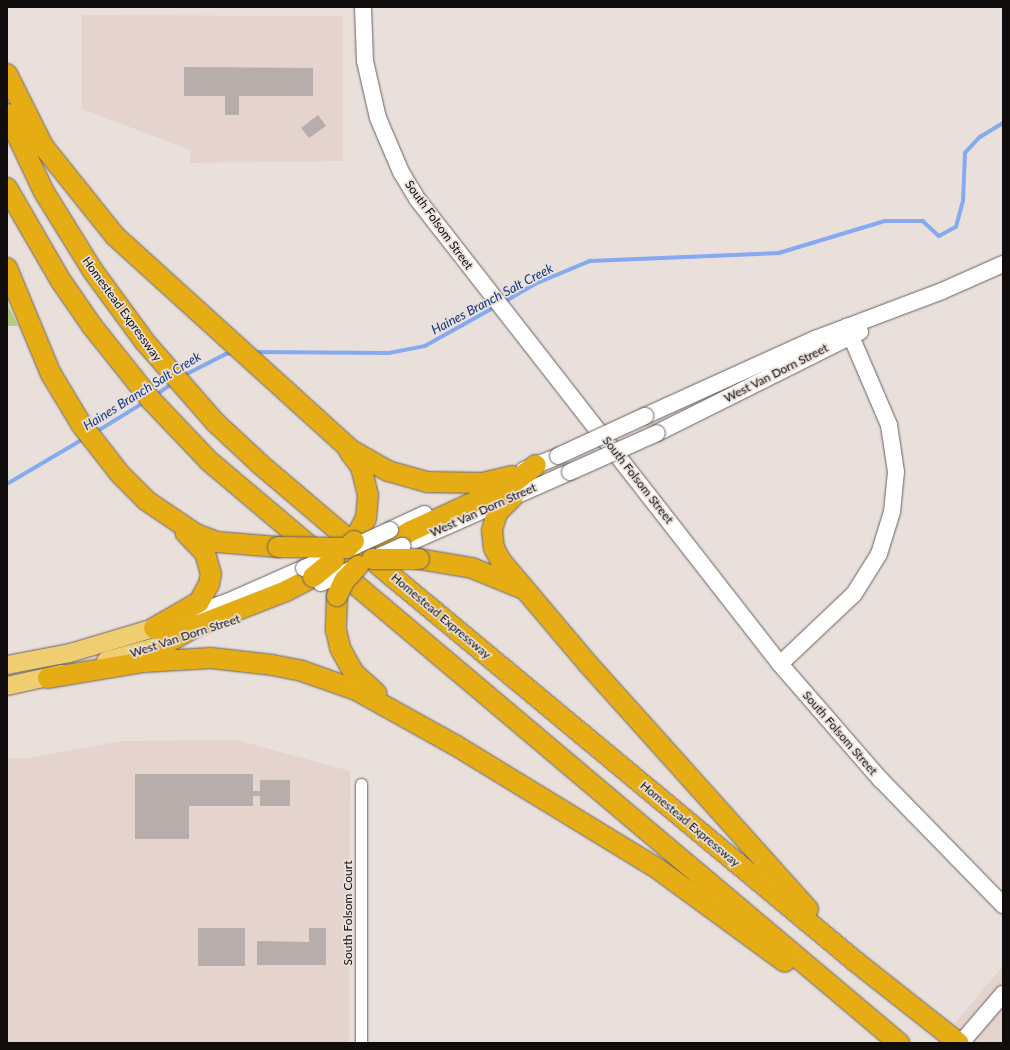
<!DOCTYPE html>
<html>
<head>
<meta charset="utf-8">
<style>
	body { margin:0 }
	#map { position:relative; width:1010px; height:1050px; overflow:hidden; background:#e9e0dc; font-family:Lato,sans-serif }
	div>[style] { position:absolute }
	.built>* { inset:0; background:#e5d4cd }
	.green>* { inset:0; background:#b8cc7f }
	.stream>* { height:3.5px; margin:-1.75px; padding:0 1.75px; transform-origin:1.75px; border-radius:1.75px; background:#85aaf0 }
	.building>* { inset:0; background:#b7aeab }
	.roads { filter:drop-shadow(0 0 1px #69615d) drop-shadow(0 0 1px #69615d) }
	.street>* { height:11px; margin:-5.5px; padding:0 5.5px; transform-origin:5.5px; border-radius:5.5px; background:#fff }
	.secondary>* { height:16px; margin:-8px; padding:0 8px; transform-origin:8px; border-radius:8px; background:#fff }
	.primary>* { height:18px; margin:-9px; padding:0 9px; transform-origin:9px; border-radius:9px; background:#efce71 }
	.highway>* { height:20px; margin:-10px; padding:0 10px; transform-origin:10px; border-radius:10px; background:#e5ad13 }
	.bridges { filter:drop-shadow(0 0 1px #69615d) drop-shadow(0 0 1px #69615d) }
	.secondary-bridge>* { height:16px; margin:-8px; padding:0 8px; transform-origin:8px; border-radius:8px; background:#fff }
	.highway-bridge>* { height:20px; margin:-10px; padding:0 10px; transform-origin:10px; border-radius:10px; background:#e5ad13 }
	span { translate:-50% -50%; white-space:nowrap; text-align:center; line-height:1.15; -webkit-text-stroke:3.5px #e9e0dc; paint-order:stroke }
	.street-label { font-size:12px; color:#0f0c0b }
	.water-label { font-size:13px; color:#103585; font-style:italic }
	.frame { position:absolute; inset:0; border:8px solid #0f0c0b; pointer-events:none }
</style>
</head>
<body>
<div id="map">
	<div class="built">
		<i style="clip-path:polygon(82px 15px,343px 16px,343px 161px,190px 163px,190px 150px,82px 109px)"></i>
		<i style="clip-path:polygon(237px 740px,350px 771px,349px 1043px,7px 1043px,7px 758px,29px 758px,121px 741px)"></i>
		<i style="clip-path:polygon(1003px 966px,1003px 1043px,938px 1043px)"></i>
	</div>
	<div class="green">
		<i style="clip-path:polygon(7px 303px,18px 326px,7px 326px)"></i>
	</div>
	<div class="stream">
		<i style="left:504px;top:302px;width:36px;rotate:-30deg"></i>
		<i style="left:535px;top:284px;width:60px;rotate:-22.7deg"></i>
		<i style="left:590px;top:261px;width:189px;rotate:-2.4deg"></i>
		<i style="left:779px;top:253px;width:111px;rotate:-16.8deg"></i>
		<i style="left:885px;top:221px;width:38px"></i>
		<i style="left:923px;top:221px;width:22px;rotate:43deg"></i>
		<i style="left:939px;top:236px;width:19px;rotate:-28deg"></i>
		<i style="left:956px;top:227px;width:27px;rotate:-75deg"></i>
		<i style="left:963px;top:201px;width:48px;rotate:-87.6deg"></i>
		<i style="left:965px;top:153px;width:22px;rotate:-47deg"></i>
		<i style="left:980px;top:137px;width:27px;rotate:-31deg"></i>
		<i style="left:254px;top:352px;width:135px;rotate:0.4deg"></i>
		<i style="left:389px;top:353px;width:37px;rotate:-11deg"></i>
		<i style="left:425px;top:346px;width:82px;rotate:-29.1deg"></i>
		<i style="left:183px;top:376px;width:48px;rotate:-27.1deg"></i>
		<i style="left:226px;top:354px;width:8px;rotate:-7deg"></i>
		<i style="left:156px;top:395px;width:21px;rotate:-35deg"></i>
		<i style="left:96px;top:432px;width:57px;rotate:-31.5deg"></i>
		<i style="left:7px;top:484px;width:91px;rotate:-30.5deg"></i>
	</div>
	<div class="building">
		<i style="clip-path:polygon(184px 67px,313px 68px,313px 96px,239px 96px,239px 115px,225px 115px,225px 96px,184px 96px)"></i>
		<i style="clip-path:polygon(318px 115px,326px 126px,309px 138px,301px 128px)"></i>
		<i style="clip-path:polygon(135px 774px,253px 774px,253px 791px,260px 791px,260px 780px,290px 780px,290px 806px,260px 806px,260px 796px,253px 796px,253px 806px,189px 806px,189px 839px,135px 839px)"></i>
		<i style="clip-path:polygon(198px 928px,245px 928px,245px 966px,198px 966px)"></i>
		<i style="clip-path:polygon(309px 928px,326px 928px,326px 965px,257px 965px,257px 941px,309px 942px)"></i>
	</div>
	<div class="roads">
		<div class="street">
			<i style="left:361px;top:1043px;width:259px;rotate:-90deg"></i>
		</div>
		<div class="secondary">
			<i style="left:363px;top:7px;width:54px;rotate:87.9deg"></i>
			<i style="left:365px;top:61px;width:58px;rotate:77.2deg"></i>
			<i style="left:378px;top:118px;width:59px;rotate:66.9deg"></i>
			<i style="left:401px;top:172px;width:33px;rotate:59deg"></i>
			<i style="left:418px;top:200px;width:589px;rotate:52.04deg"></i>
			<i style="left:780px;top:664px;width:154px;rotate:49deg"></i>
			<i style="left:881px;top:780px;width:175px;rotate:45.7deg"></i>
			<i style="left:645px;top:416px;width:187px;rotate:-24.4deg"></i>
			<i style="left:815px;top:339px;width:136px;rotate:-20.7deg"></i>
			<i style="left:942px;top:291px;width:67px;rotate:-23.9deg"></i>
			<i style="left:657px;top:433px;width:227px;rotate:-26.5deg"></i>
			<i style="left:524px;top:470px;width:37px;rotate:-22deg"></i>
			<i style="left:390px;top:530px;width:38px;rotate:-25deg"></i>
			<i style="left:402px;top:546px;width:184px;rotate:-23.8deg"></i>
			<i style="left:185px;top:617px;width:45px;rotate:-19.7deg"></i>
			<i style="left:227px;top:602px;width:84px;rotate:-23.8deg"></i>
			<i style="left:780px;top:664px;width:102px;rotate:-43.4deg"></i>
			<i style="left:854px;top:594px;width:47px;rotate:-58deg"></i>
			<i style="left:879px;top:554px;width:44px;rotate:-72.8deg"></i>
			<i style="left:892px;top:512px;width:40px;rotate:-84.3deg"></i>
			<i style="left:896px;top:472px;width:48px;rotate:-98.5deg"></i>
			<i style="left:889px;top:425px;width:107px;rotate:-113.2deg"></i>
			<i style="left:961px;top:1043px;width:65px;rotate:-49.4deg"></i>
		</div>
		<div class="primary">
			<i style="left:106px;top:661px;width:59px;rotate:-15.7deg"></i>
			<i style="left:7px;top:665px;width:64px;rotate:-10.8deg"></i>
			<i style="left:70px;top:653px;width:88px;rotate:-16.6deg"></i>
			<i style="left:7px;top:686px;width:56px;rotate:-12.3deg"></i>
		</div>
		<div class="highway">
			<i style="left:7px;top:74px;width:80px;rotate:63.4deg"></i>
			<i style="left:43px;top:146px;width:115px;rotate:51.3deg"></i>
			<i style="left:115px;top:236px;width:319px;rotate:42.2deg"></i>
			<i style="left:351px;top:450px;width:43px;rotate:29.6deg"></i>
			<i style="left:388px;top:471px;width:41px;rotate:15.8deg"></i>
			<i style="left:427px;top:482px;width:55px;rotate:1deg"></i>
			<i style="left:482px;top:483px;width:31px;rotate:-13deg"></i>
			<i style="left:7px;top:114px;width:86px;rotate:64.6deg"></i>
			<i style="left:44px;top:192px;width:93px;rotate:58.2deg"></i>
			<i style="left:93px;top:271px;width:88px;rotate:53.8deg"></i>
			<i style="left:145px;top:342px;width:108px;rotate:48.8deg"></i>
			<i style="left:216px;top:423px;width:60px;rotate:43deg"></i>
			<i style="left:260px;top:464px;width:175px;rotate:40.4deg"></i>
			<i style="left:393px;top:577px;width:601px;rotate:39.73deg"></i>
			<i style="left:855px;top:961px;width:132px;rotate:38.3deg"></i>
			<i style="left:7px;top:188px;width:108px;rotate:59.9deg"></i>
			<i style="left:61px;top:281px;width:55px;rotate:55.4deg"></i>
			<i style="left:92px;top:326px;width:95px;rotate:51.4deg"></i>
			<i style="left:151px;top:400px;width:84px;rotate:46.4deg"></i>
			<i style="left:209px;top:461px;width:903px;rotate:40.15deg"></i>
			<i style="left:7px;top:268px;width:115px;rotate:67.5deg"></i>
			<i style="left:51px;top:374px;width:58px;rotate:59deg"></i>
			<i style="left:81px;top:424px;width:63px;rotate:52deg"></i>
			<i style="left:120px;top:474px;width:38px;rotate:45deg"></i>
			<i style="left:147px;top:501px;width:59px;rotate:34deg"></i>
			<i style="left:196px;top:534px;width:22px;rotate:21deg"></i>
			<i style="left:217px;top:542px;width:61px;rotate:4.7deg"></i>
			<i style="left:349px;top:451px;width:20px;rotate:53deg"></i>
			<i style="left:361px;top:467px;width:29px;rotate:76deg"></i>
			<i style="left:368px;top:495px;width:23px;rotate:95deg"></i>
			<i style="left:366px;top:518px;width:26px;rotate:118deg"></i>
			<i style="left:513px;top:497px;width:23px;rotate:135deg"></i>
			<i style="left:497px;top:513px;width:18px;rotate:106deg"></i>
			<i style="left:492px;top:530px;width:18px;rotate:84deg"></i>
			<i style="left:494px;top:548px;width:15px;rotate:62deg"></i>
			<i style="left:501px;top:561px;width:136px;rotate:49.8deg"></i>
			<i style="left:589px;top:665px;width:328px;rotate:48.1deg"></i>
			<i style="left:386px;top:547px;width:30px;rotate:-33deg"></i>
			<i style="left:411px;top:531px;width:108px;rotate:-24.7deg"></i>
			<i style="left:509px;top:486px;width:34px;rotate:-38deg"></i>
			<i style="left:419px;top:559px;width:54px;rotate:9.6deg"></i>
			<i style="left:472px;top:568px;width:53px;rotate:22.2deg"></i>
			<i style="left:325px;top:560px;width:47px;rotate:-1.2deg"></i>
			<i style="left:337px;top:596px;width:34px;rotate:92deg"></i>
			<i style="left:336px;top:630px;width:18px;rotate:77deg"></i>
			<i style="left:340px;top:648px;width:29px;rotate:61deg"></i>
			<i style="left:354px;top:673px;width:30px;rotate:42deg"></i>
			<i style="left:154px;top:628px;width:52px;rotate:-30deg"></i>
			<i style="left:199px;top:602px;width:21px;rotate:-61deg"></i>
			<i style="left:209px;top:584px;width:10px;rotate:-79deg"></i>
			<i style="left:211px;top:574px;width:22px;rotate:-106deg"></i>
			<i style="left:205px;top:553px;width:28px;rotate:-134deg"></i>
			<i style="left:163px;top:645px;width:41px;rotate:-29.1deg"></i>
			<i style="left:199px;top:625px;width:93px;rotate:-21.3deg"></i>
			<i style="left:286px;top:591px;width:30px;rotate:-27deg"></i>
			<i style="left:48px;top:678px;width:97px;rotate:-9.5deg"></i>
			<i style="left:144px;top:662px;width:67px;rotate:-3.4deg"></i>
			<i style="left:211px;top:658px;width:61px;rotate:6.5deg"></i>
			<i style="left:272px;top:665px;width:31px;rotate:11deg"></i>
			<i style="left:302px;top:671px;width:57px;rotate:19.4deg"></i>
			<i style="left:356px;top:690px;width:113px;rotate:29.1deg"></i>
			<i style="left:455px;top:745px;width:238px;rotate:31.4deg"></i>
			<i style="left:658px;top:869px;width:157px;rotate:36.2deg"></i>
		</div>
	</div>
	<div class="bridges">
		<div class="secondary-bridge">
			<i style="left:558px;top:456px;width:96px;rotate:-24.7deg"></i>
			<i style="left:570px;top:472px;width:95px;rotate:-24.1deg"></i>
			<i style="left:351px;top:548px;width:43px;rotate:-24.8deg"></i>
			<i style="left:375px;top:558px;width:30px;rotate:-24deg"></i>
			<i style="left:304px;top:568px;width:30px;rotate:-23deg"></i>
			<i style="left:321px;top:583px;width:36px;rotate:-24deg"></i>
		</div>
		<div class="highway-bridge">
			<i style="left:278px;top:547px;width:69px;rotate:0.8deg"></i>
			<i style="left:347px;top:548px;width:10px;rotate:-45deg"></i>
			<i style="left:372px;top:559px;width:47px"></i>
			<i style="left:313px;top:577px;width:27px;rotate:-39deg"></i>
			<i style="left:337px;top:596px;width:17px;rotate:-65deg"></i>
			<i style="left:344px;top:581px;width:21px;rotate:-47deg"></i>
		</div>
	</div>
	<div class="street-label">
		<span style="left:439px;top:225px;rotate:54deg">South Folsom Street</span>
		<span style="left:122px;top:309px;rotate:54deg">Homestead Expressway</span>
		<span style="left:776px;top:373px;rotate:-27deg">West Van Dorn Street</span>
		<span style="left:638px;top:480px;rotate:52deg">South Folsom Street</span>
		<span style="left:483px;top:510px;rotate:-24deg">West Van Dorn Street</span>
		<span style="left:441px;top:616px;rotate:40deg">Homestead Expressway</span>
		<span style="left:185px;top:636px;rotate:-18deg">West Van Dorn Street</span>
		<span style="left:840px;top:733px;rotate:49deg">South Folsom Street</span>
		<span style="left:690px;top:824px;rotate:40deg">Homestead Expressway</span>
		<span style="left:348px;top:913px;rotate:-90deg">South Folsom Court</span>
	</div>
	<div class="water-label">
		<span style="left:492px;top:299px;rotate:-28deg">Haines Branch Salt Creek</span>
		<span style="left:142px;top:391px;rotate:-32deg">Haines Branch Salt Creek</span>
	</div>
	<div class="frame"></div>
</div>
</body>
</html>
